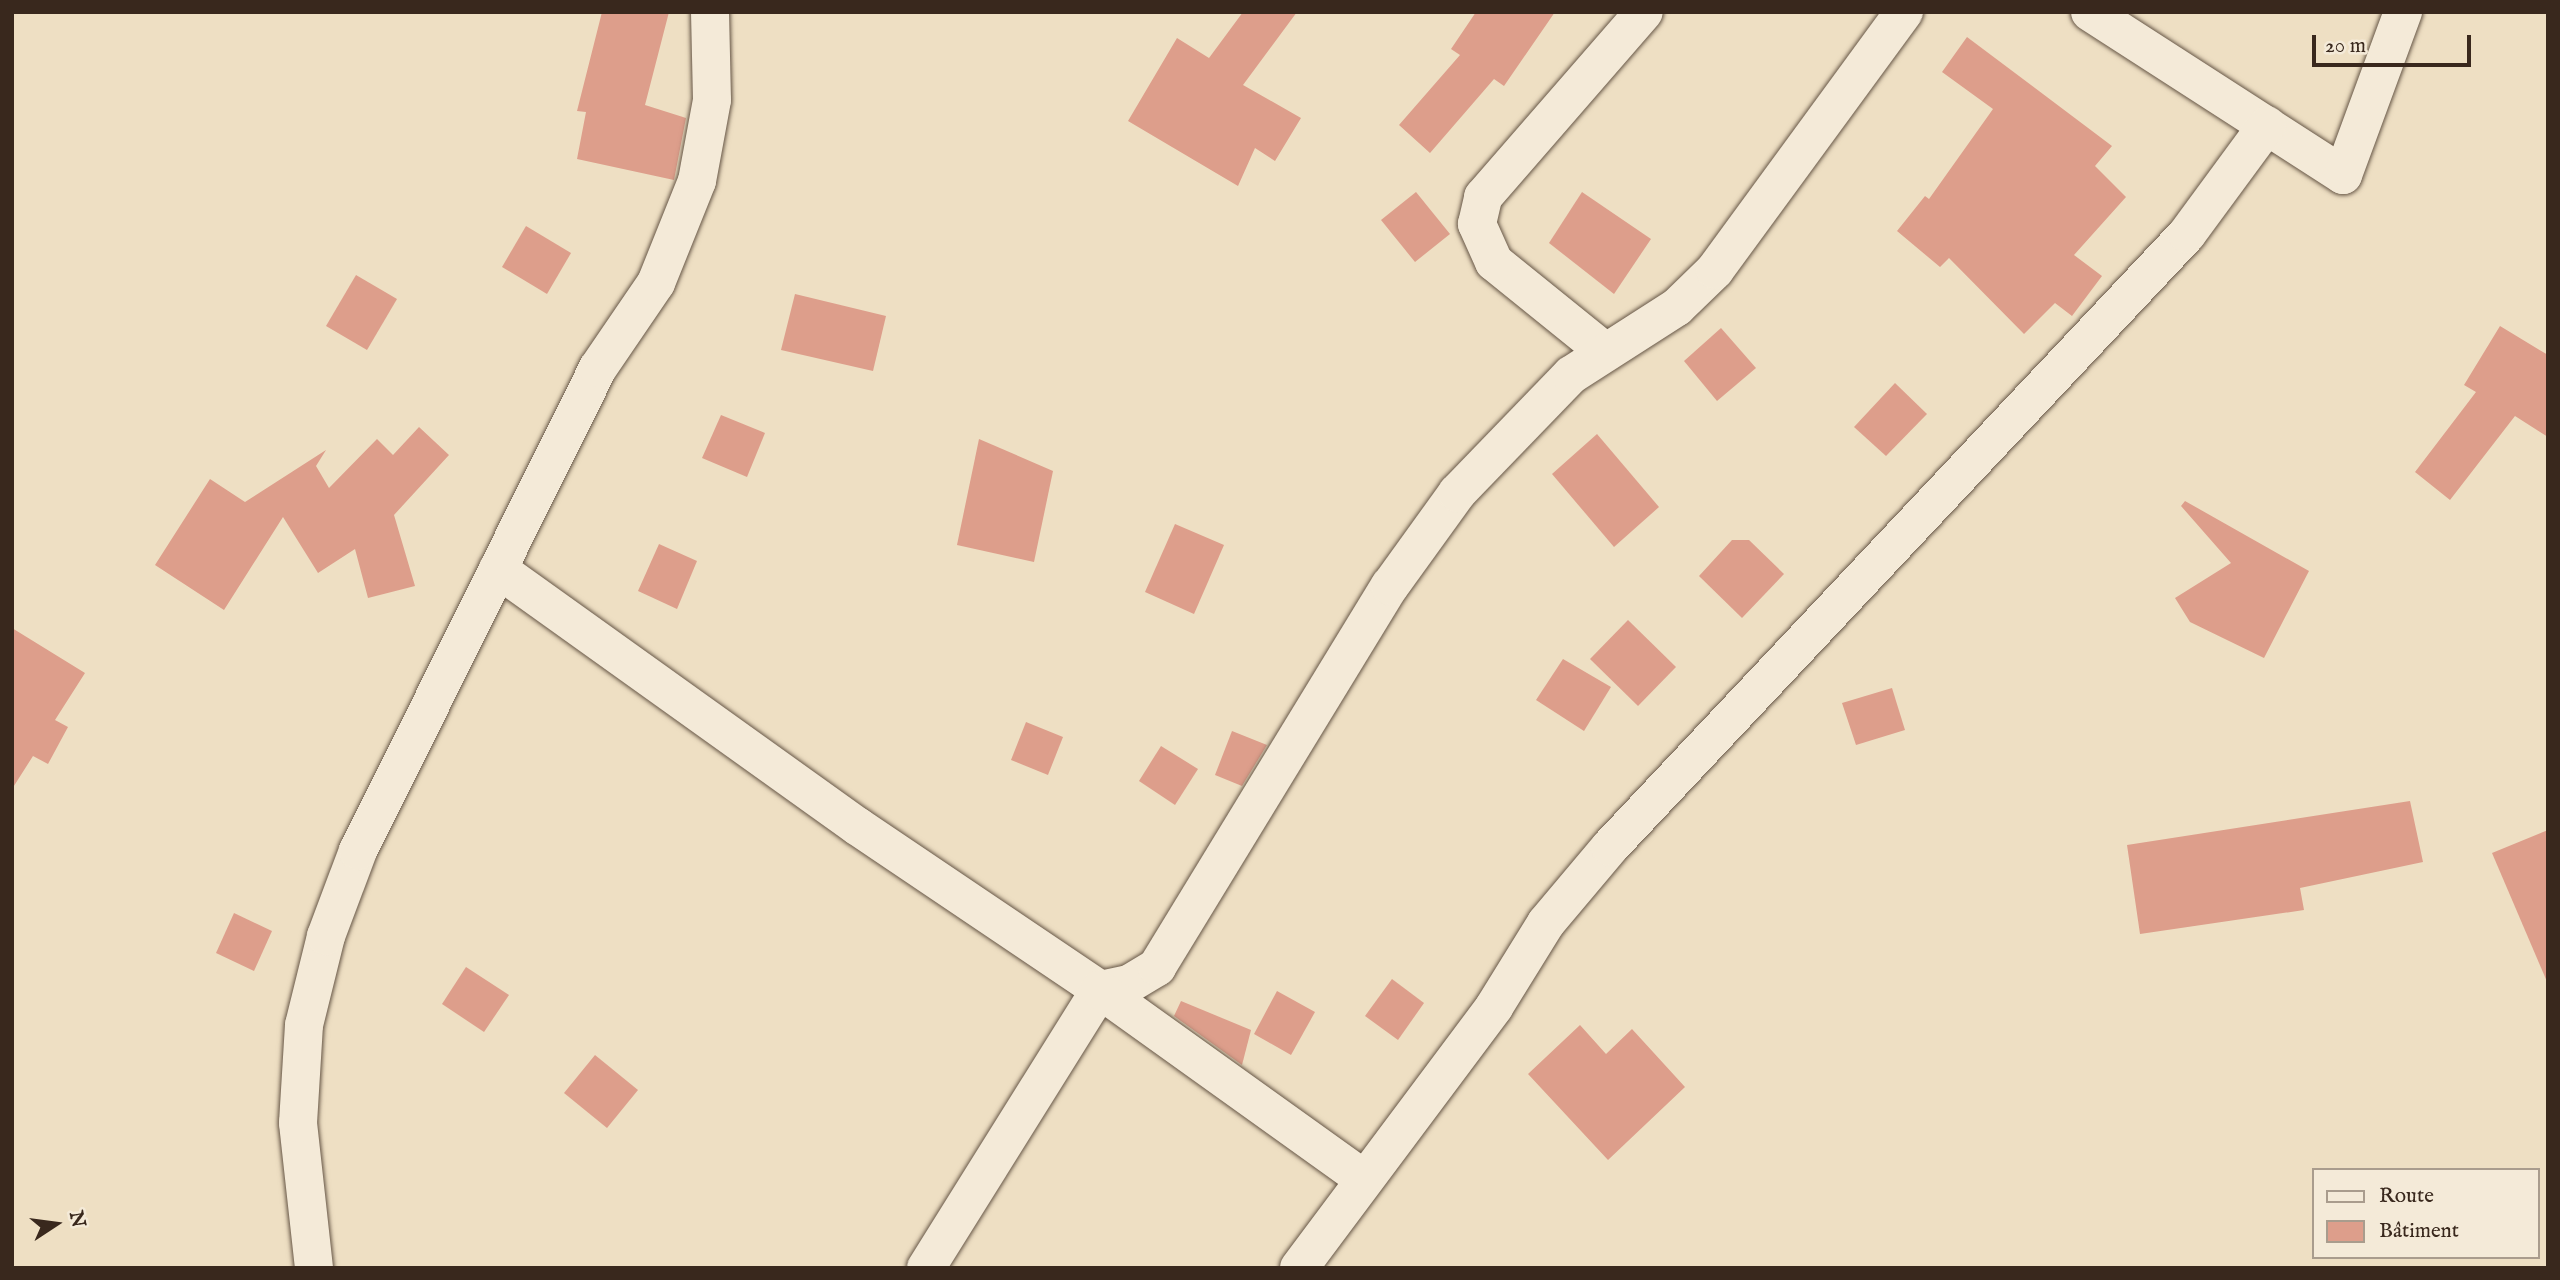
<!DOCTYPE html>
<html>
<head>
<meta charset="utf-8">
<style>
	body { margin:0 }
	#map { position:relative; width:2560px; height:1280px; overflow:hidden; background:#eedfc3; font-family:"IM FELL English",serif }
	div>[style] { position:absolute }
	.building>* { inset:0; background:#dd9e8b }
	.roads { filter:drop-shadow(0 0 2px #665646) drop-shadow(0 0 2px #665646) }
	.street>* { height:38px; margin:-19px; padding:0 19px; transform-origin:19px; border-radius:19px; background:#f4ead8 }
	span { translate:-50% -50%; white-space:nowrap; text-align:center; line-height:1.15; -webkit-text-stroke:6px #f4ead8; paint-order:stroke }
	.frame { position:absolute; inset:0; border:14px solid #39281d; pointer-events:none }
	.legend { position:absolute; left:2312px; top:1168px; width:228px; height:91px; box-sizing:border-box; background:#f4ead8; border:2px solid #a99c8d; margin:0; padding:9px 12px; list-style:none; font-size:21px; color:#39281d }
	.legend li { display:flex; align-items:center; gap:14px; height:35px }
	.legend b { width:35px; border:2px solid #a99c8d }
	.north { position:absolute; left:21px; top:1189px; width:70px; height:70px; -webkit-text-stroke:5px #f4ead8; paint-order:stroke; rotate:77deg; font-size:19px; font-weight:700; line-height:28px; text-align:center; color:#39281d }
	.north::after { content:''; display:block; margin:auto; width:24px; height:32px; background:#39281d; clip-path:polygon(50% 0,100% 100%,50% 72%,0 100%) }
	.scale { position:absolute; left:2312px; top:35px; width:159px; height:32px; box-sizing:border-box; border:4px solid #39281d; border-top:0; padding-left:9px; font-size:21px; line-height:24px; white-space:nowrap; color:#39281d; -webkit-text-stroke:5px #f4ead8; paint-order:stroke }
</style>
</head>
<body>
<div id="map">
	<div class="building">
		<i style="clip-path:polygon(602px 12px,669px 12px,645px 105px,686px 118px,674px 180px,577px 159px,586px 112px,577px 111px)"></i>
		<i style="clip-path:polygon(1243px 12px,1297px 12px,1243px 85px,1301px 118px,1275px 161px,1255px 148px,1238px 186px,1128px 121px,1177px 38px,1209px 58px)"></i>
		<i style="clip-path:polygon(1476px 12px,1555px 12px,1504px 86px,1494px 79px,1430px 153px,1399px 125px,1460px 55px,1451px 49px)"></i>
		<i style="clip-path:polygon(1967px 37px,2112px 146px,2095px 166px,2126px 197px,2074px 255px,2102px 276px,2072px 316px,2055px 303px,2024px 334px,1949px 258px,1940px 267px,1897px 231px,1925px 196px,1929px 199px,1993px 109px,1942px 72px)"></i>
		<i style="clip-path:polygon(1416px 192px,1450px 234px,1415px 262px,1381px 220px)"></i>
		<i style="clip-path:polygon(1582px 192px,1651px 239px,1614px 294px,1549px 243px)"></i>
		<i style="clip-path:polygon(526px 226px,571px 253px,547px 294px,502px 267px)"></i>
		<i style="clip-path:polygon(356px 275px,397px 299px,367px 350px,326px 326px)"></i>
		<i style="clip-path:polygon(795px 294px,886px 316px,873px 371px,781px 350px)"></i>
		<i style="clip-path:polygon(2500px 326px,2548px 355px,2548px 437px,2515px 416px,2450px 500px,2415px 472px,2476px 392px,2464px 385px)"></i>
		<i style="clip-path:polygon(1721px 328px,1756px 368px,1717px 401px,1684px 361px)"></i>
		<i style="clip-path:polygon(1895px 383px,1927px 414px,1886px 456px,1854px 427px)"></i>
		<i style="clip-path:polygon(721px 415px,765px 433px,747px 477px,702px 458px)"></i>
		<i style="clip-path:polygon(419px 427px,449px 455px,394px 515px,415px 586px,368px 598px,355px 549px,318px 573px,283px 517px,224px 610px,155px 565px,210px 479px,245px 502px,326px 450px,316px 466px,329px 488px,377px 439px,393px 455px)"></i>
		<i style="clip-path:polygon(1597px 434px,1659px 507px,1614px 547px,1552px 474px)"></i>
		<i style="clip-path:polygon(979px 439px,1053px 471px,1034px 562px,957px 545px)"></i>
		<i style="clip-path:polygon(2185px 501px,2309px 571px,2264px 658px,2190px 622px,2175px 598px,2231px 563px,2181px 506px)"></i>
		<i style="clip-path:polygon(1175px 524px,1224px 545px,1194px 614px,1145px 592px)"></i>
		<i style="clip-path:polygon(1732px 540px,1749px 540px,1784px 574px,1742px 618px,1699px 576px)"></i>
		<i style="clip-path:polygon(659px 544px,697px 561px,677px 609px,638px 591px)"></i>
		<i style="clip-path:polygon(1628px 620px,1676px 667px,1638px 706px,1590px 659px)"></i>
		<i style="clip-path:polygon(12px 628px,85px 673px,55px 720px,68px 727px,48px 764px,33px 756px,12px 789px)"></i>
		<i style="clip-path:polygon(1563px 659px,1611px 687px,1584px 731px,1536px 700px)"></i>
		<i style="clip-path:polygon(1892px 688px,1905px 730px,1856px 745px,1842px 703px)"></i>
		<i style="clip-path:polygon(1026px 722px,1063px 737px,1048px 775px,1011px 760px)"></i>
		<i style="clip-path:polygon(1232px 731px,1267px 745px,1242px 786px,1215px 775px)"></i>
		<i style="clip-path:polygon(1161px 746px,1198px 769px,1175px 805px,1139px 781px)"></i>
		<i style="clip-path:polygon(2410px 801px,2423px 862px,2300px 888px,2304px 910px,2140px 934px,2127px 845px)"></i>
		<i style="clip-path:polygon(2548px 830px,2548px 984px,2492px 853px)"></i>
		<i style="clip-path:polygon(234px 913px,272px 931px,254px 971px,216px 953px)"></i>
		<i style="clip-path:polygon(466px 967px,509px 995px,484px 1032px,442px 1004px)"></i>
		<i style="clip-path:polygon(1392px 979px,1424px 1003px,1398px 1040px,1365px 1016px)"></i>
		<i style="clip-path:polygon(1277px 991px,1315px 1012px,1291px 1055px,1254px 1034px)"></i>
		<i style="clip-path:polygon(1181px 1001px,1251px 1030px,1242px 1065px,1174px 1016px)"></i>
		<i style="clip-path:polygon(1580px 1025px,1606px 1054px,1632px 1029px,1685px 1087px,1608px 1160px,1528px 1074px)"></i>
		<i style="clip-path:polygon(595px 1055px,638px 1090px,607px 1128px,564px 1093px)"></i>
	</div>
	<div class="roads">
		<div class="street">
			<i style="left:2090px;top:12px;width:301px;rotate:32.8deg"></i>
			<i style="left:2343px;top:175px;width:174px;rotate:-69.8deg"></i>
			<i style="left:1603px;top:350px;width:140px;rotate:-141.1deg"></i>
			<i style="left:1494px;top:262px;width:42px;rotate:-114.1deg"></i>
			<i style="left:1477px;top:224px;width:28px;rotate:-77deg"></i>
			<i style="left:1483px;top:197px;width:245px;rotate:-49deg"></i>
			<i style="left:498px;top:569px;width:442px;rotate:35.6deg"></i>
			<i style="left:857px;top:826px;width:293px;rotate:34deg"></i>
			<i style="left:1100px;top:990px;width:30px;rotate:-12deg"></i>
			<i style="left:1129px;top:984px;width:33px;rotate:-31deg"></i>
			<i style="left:1157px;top:967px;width:447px;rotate:-58.6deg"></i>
			<i style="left:1390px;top:586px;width:115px;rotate:-54.2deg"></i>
			<i style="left:1457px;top:493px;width:164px;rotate:-46deg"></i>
			<i style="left:1571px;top:375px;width:126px;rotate:-32.7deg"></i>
			<i style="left:1677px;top:307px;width:53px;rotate:-44.2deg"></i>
			<i style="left:1715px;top:270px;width:320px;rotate:-53.8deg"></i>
			<i style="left:314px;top:1268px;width:146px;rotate:-96.3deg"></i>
			<i style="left:298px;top:1123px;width:98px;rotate:-86.5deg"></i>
			<i style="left:304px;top:1025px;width:92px;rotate:-76.1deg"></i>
			<i style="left:326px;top:936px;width:91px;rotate:-69.4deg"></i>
			<i style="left:358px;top:851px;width:539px;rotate:-63.58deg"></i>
			<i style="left:598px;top:368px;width:103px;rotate:-55.7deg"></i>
			<i style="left:656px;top:283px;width:110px;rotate:-68.1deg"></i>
			<i style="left:697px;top:181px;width:82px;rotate:-79.5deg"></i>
			<i style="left:712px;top:100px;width:88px;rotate:-91.3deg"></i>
			<i style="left:926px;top:1268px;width:328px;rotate:-58deg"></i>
			<i style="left:1100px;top:990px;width:325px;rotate:35.6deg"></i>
			<i style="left:1299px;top:1268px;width:326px;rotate:-53.2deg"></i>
			<i style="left:1494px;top:1007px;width:99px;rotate:-58.2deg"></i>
			<i style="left:1546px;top:923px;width:99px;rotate:-49.9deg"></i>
			<i style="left:1610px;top:847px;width:842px;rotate:-46.73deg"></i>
			<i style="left:2187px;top:234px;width:135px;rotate:-53.7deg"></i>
		</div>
	</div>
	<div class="frame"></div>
	<ul class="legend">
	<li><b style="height:9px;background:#f4ead8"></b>Route</li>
	<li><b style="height:19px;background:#dd9e8b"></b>Bâtiment</li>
	</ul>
	<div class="north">N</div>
	<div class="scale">20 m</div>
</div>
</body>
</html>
